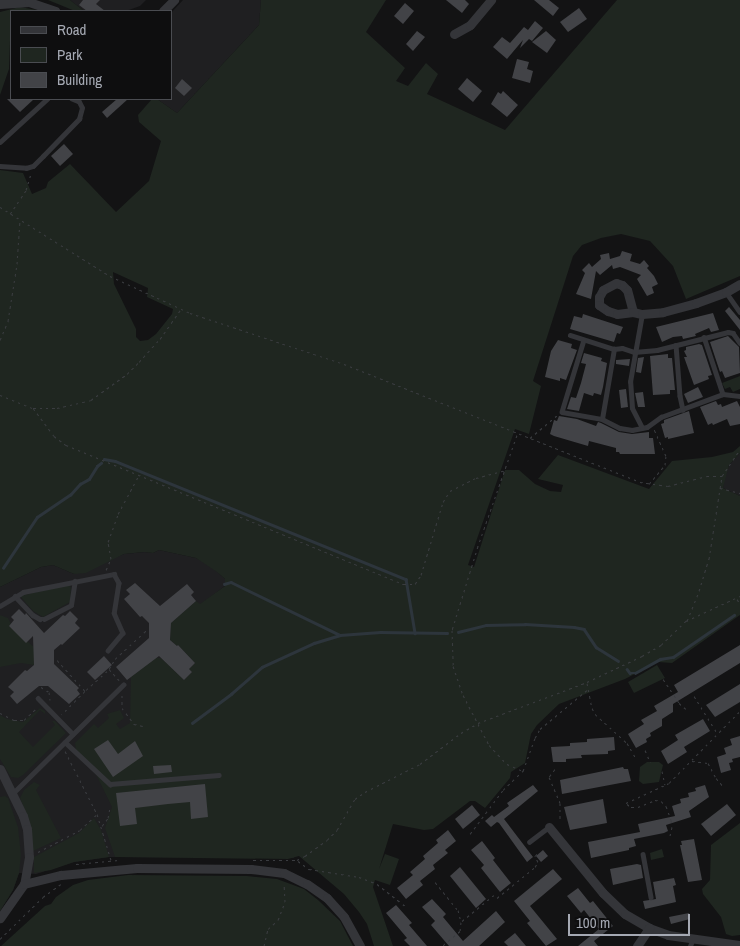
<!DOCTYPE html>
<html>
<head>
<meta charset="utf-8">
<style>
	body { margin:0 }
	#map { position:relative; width:740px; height:946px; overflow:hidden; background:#131314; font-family:"Archivo Narrow",sans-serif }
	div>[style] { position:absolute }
	.built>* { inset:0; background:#1f1f21 }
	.green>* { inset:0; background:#1f2620 }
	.stream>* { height:2.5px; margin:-1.25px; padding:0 1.25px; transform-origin:1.25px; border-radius:1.25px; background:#2d353c }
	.building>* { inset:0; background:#424347 }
	.path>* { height:1px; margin-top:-0.5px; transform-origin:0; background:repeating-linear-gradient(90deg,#3a3c40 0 2.5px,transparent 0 6.5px) }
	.service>* { height:4.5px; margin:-2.25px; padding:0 2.25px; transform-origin:2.25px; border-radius:2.25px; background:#343539 }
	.minor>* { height:9px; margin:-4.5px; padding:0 4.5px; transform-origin:4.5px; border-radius:4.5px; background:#343539 }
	span { translate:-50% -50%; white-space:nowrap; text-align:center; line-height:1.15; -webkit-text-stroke:4px #0e0e0f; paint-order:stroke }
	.legend { position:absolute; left:10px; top:10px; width:162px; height:90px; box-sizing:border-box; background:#0e0e0f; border:1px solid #4a4c51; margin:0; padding:6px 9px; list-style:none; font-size:15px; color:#a5a9b3 }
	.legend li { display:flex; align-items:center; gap:10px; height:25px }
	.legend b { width:25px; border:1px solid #4a4c51 }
	.scale { position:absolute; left:568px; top:914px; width:122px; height:22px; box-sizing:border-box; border:2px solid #a5a9b3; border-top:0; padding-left:6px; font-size:15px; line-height:18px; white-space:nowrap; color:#a5a9b3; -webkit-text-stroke:4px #0e0e0f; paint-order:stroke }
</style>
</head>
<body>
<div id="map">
	<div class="built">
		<i style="clip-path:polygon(70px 0,146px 0,140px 6px,126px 11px,84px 11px)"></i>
		<i style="clip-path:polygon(183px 0,261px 0,259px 25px,177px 113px,157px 99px,171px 99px,171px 13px)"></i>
		<i style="clip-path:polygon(740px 453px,740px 496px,723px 488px,724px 478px,729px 465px)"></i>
		<i style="clip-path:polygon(159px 550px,196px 558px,210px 565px,225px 579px,225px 586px,200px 605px,294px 858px,109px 857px,74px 862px,36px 874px,19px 873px,13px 890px,0 911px,0 587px,41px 567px,53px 565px,74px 574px,124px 554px,144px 552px,153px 553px)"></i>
	</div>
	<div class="green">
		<i style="clip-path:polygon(48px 0,70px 0,84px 11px,75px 11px)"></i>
		<i style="clip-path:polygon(evenodd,261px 0,386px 0,366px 32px,405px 68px,396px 81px,408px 86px,426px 63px,438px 74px,427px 94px,505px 130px,617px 0,740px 0,740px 276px,686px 299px,673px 266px,650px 241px,621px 234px,601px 238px,582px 245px,573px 256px,533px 381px,541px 386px,529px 434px,515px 429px,468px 565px,474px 567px,505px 470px,519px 470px,535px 484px,550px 491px,561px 492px,563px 485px,538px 479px,558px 455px,649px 489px,672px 461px,712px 457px,733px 452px,740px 446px,740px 453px,729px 465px,723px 488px,740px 496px,740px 615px,672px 663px,658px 662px,625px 679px,559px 704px,537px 725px,531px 734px,525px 763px,511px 772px,510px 778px,485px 808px,475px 801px,470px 801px,433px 829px,424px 830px,393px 824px,379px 869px,385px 854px,399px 859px,390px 885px,375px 880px,373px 887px,393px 946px,374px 946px,367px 924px,359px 912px,344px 894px,299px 856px,288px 859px,115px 857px,105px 828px,112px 807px,93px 768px,76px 750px,75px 743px,94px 724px,98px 728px,109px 718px,107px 714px,120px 710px,124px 718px,116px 724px,120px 729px,130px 723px,131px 677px,156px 658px,161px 658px,184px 680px,192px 672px,189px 669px,195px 663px,178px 645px,177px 646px,170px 640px,171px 623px,196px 601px,200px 604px,225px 586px,225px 579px,217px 572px,196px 558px,159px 550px,153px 553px,144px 552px,124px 554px,86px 573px,74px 574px,53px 565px,41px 567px,0 587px,0 170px,23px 173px,32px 194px,46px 188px,48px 182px,70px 164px,116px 212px,149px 181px,161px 141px,139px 122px,138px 115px,152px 99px,157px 99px,177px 113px,259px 25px,261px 0,113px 272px,148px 288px,147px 297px,173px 309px,172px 314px,156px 334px,148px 340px,140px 341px,136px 337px,136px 329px,114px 284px,113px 272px)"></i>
		<i style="clip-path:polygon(20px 7px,42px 11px,11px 11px,9px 69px,0 95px,0 12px)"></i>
		<i style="clip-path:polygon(740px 376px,740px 389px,733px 392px,730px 387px,725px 389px,722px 383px)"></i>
		<i style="clip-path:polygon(67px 585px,71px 587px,70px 602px,43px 617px,33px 611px,20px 596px)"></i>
		<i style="clip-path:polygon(0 615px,8px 618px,11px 624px,9px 626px,34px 647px,34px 665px,21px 663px,0 667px)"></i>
		<i style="clip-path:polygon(657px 665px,665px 678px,634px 693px,628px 682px)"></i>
		<i style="clip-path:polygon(40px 708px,45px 711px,45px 714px,40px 710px,19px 732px,33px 747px,55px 725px,52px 721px,55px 721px,66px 733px,23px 775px,18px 778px,11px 777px,0 759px,0 715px,7px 719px,23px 722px)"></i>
		<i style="clip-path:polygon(647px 762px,659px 762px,663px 765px,659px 782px,643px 784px,639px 781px,640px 767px)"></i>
		<i style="clip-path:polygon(34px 782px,40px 785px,36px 790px,61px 838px,33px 851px,27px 816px,20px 798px,24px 790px)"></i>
		<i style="clip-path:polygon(5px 796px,8px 798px,18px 827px,21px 855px,19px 873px,13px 890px,0 911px,0 797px)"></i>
		<i style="clip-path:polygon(94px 818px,101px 830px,109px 857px,74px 862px,51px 870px,34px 873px,34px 857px,79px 833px)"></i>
		<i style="clip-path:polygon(740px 823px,740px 935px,732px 936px,726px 934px,721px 917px,703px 894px,702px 889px,710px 880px,711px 845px)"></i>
		<i style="clip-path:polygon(662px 849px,664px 857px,651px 860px,650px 853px)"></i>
		<i style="clip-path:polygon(128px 875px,247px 876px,277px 879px,304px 889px,318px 900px,340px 921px,353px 946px,1px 946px,45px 906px,51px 904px,56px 897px,73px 885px,88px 880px)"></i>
	</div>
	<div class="stream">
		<i style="left:104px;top:459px;width:11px;rotate:10deg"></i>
		<i style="left:115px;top:461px;width:314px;rotate:22.1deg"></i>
		<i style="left:406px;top:579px;width:55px;rotate:80.5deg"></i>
		<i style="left:3px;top:568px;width:61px;rotate:-56.3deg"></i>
		<i style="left:37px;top:517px;width:40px;rotate:-34deg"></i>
		<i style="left:70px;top:495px;width:15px;rotate:-48deg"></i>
		<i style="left:80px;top:484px;width:10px;rotate:-29deg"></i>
		<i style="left:89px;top:479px;width:15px;rotate:-58deg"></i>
		<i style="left:97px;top:466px;width:5px;rotate:-37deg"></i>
		<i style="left:224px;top:584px;width:7px;rotate:-16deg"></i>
		<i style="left:231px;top:582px;width:121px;rotate:25.9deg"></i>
		<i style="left:458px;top:632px;width:29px;rotate:-14deg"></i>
		<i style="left:486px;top:625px;width:39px;rotate:-1deg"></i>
		<i style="left:525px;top:624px;width:49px;rotate:3.5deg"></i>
		<i style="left:574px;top:627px;width:10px;rotate:11deg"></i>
		<i style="left:584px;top:629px;width:22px;rotate:56deg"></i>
		<i style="left:596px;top:647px;width:26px;rotate:32deg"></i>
		<i style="left:627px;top:669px;width:5px;rotate:53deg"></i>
		<i style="left:630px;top:673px;width:5px"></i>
		<i style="left:635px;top:673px;width:29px;rotate:-29deg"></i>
		<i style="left:660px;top:659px;width:13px;rotate:-9deg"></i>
		<i style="left:673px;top:657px;width:74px;rotate:-34.5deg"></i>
		<i style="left:192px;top:723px;width:49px;rotate:-36.6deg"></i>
		<i style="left:231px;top:694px;width:41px;rotate:-41.1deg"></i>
		<i style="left:262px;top:667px;width:57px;rotate:-24.8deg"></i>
		<i style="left:314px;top:643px;width:27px;rotate:-17deg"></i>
		<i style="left:340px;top:635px;width:40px;rotate:-4.3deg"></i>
		<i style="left:380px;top:632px;width:67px;rotate:0.9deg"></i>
	</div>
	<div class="building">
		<i style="clip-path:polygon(83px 0,100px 0,96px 4px,105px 11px,87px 11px,79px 5px)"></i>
		<i style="clip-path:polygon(446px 0,465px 0,469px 4px,462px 13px)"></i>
		<i style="clip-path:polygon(534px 0,549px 0,559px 8px,553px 16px)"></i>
		<i style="clip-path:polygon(405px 3px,414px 11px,403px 24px,394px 16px)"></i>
		<i style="clip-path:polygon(579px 8px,587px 19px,568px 32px,560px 22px)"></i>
		<i style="clip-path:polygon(535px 21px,543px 28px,532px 41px,529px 39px,520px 48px,523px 40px,507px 59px,493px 47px,502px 37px,510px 43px,524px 27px,528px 30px)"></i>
		<i style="clip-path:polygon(417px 31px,425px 37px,413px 51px,406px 44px)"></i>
		<i style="clip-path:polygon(546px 31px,556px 40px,547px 53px,532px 42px)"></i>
		<i style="clip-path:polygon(517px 59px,529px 62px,527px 69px,533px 71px,530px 83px,512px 78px)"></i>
		<i style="clip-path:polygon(467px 78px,482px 91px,473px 102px,458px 89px)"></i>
		<i style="clip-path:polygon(182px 79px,192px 88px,184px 96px,175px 88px)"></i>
		<i style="clip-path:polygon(503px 91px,518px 105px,507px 117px,491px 104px,498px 92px,501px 94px)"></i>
		<i style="clip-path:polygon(7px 99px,34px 99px,20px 112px)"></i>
		<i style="clip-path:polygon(117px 99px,128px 99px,107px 118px,102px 112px)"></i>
		<i style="clip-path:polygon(64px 144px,73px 154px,60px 166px,51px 156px)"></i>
		<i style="clip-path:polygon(622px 251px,632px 254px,630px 261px,640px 264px,644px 260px,649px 266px,647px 268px,654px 276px,658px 284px,652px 287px,654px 293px,647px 296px,637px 279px,641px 275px,620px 267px,613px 269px,612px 265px,600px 275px,596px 271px,591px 299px,576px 294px,585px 273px,582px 270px,589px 263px,592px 267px,601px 259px,600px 255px,609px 253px,610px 259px,620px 256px)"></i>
		<i style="clip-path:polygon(729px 307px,740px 320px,740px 330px,725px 311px)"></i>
		<i style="clip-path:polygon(713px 313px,719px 330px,711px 332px,709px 328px,695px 334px,696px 336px,683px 339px,682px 336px,673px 337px,662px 342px,656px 327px)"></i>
		<i style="clip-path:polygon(583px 314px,623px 327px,620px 334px,617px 333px,614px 342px,570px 329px,574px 316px,582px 318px)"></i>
		<i style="clip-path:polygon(728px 336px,739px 347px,740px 373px,725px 378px,722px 371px,720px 372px,710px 342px)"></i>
		<i style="clip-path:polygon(558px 340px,572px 344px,571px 348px,577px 350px,566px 380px,560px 378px,560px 381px,545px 377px,551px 351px)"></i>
		<i style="clip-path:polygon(699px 344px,702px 345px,712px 375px,708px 376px,709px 379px,694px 385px,684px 357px,687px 357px,684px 351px,686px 350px,686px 347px)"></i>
		<i style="clip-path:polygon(584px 353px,602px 358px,601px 361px,607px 363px,603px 387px,601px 395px,594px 393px,593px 396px,584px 393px,579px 411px,567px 409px,571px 397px,576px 398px,581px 383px,586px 364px,581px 363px)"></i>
		<i style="clip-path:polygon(668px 354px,668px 358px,672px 358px,675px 390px,670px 390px,670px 394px,653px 395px,650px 356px)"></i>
		<i style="clip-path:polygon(644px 357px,641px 373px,636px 372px,638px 358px)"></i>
		<i style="clip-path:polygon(630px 359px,629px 366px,616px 364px,616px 360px)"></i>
		<i style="clip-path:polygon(698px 387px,703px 397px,688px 403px,684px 394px)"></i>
		<i style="clip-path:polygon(626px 389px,628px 407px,621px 408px,619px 390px)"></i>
		<i style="clip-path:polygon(643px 392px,645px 407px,638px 407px,635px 393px)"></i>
		<i style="clip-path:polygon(716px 401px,718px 405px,721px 404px,722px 407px,737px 401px,740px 407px,740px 424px,730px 426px,727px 419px,713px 425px,712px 423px,708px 425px,700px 407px)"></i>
		<i style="clip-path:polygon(689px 411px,694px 433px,668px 439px,668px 437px,665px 438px,661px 424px,664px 423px,664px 420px)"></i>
		<i style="clip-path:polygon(559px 416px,577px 419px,596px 426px,598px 422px,601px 423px,619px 432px,632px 434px,649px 432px,649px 438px,653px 438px,655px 454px,620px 454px,619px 452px,616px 452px,616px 448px,589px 441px,588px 446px,554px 436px,550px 434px,554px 420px,557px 421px)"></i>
		<i style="clip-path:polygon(135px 583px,160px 606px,187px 584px,194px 592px,191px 595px,196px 601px,171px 623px,170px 640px,177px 646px,178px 645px,195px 663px,189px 669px,192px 672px,184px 680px,159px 656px,127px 680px,116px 667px,149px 638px,149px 623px,142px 616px,140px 617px,124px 599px,130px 594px,126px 590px)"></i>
		<i style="clip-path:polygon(19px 609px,25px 615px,26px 613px,44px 633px,63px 615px,65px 616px,70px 611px,78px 619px,75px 623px,80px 628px,62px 645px,61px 644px,54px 650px,54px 664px,79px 688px,77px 690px,80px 694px,69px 704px,48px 686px,39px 686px,17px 704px,10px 696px,14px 692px,8px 687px,25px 670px,27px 671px,34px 665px,33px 636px,26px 643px,9px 626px,14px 620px,11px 617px)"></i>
		<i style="clip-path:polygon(740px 645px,740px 663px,673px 704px,673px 712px,662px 719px,662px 726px,650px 733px,651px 736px,646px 739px,647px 742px,636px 748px,628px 734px,644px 724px,641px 720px,657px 711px,654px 706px,678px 692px,674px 685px)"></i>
		<i style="clip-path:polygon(104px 656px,112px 665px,95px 680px,87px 672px)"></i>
		<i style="clip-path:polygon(740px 684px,740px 702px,715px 717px,706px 705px)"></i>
		<i style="clip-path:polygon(703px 719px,710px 731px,684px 747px,687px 752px,668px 764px,661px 751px,678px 740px,675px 735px)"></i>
		<i style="clip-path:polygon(740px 736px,740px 757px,732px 759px,733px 762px,729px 763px,731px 770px,721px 773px,717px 757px,726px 754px,724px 748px,732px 745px,730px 739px)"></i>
		<i style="clip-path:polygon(614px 737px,615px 750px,608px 751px,608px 754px,581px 755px,582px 758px,566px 759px,566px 762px,553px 762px,551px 747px,570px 746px,570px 743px,587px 742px,587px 739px)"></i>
		<i style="clip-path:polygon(108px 740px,118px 754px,135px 741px,143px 756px,113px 777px,94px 749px)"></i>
		<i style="clip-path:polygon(171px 765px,172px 772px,154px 774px,153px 766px)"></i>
		<i style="clip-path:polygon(623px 767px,624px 769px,628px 769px,631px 781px,562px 794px,560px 780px)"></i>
		<i style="clip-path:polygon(205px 784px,208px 817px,191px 819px,190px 802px,168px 804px,135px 808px,137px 824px,120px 826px,116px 793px)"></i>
		<i style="clip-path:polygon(533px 785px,538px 791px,504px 819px,533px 857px,527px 862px,499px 823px,497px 822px,491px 827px,485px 821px,492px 815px,494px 817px,509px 806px,507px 803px)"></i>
		<i style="clip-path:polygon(705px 785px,709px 797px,689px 811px,691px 817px,666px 825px,668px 831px,664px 833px,634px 839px,636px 846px,629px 848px,629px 850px,591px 858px,588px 842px,640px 832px,638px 824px,675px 816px,672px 806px,681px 803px,680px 799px,689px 797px,688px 793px,696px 791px,695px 788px)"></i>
		<i style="clip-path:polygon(603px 799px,607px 823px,570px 830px,564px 807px)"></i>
		<i style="clip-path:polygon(727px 804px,736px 815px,711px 836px,701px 824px)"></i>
		<i style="clip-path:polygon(472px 805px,480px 815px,463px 829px,455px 819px)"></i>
		<i style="clip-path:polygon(448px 830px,456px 841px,445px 850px,448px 853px,433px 865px,435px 869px,420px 881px,423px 885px,406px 899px,397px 888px,413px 875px,410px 872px,425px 859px,423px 856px,438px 843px,436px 840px)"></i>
		<i style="clip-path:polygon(694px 839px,702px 880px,688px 882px,680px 845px,682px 845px,681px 841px)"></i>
		<i style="clip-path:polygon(482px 841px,495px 858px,493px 860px,511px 883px,500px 892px,481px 868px,484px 865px,471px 850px)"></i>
		<i style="clip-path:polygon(543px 850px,548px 856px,541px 862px,536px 856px)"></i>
		<i style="clip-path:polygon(637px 864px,641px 865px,643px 878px,613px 885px,610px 869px)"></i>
		<i style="clip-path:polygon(460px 867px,486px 899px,476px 908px,450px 876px)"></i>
		<i style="clip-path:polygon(553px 869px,562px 879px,530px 906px,557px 939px,546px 946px,527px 923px,530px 921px,514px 901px)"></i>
		<i style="clip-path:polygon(674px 878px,676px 885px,673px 886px,676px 902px,645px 909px,643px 901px,656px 899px,653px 882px)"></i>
		<i style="clip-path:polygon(578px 888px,590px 903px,593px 901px,613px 926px,594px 941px,598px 946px,578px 946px,599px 929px,584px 910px,581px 913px,567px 896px)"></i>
		<i style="clip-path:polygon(432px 899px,446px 914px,443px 917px,463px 941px,496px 911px,505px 922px,479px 946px,449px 946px,431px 925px,435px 921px,422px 907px)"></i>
		<i style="clip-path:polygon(396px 905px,412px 923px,409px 925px,427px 946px,410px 946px,404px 940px,407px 938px,386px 913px)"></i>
		<i style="clip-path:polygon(689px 913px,690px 919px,671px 924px,669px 917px)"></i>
		<i style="clip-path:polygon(515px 933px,526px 946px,508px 946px,504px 942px)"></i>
	</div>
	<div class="path">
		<i style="left:0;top:207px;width:130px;rotate:32.1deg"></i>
		<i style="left:110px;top:276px;width:88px;rotate:24.8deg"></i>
		<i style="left:190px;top:313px;width:162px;rotate:18.3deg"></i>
		<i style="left:344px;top:364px;width:319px;rotate:21.7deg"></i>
		<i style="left:640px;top:482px;width:28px;rotate:8deg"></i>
		<i style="left:668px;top:486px;width:40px;rotate:-14.4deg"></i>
		<i style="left:707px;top:476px;width:15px"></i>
		<i style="left:10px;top:214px;width:29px;rotate:-56deg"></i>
		<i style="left:26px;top:190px;width:17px;rotate:-73deg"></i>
		<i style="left:0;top:340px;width:21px;rotate:-67deg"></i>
		<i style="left:8px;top:321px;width:58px;rotate:-81deg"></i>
		<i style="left:17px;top:264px;width:44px;rotate:-86.1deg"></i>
		<i style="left:0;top:395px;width:35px;rotate:22deg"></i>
		<i style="left:33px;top:408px;width:24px"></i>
		<i style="left:57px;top:408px;width:35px;rotate:-13deg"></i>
		<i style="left:91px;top:400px;width:44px;rotate:-35.8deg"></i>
		<i style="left:127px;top:374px;width:17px;rotate:-45deg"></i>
		<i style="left:139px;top:362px;width:31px;rotate:-48deg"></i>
		<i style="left:160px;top:339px;width:37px;rotate:-55deg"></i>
		<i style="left:33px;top:408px;width:35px;rotate:53deg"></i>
		<i style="left:54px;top:436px;width:15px;rotate:37deg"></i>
		<i style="left:66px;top:445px;width:365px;rotate:22.4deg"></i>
		<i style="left:403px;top:584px;width:12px"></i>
		<i style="left:415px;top:584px;width:11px;rotate:-56deg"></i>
		<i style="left:421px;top:575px;width:76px;rotate:-73.2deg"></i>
		<i style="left:443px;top:502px;width:13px;rotate:-58deg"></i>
		<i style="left:450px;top:491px;width:29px;rotate:-27deg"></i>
		<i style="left:476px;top:478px;width:30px;rotate:-15deg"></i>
		<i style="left:517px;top:435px;width:118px;rotate:109.4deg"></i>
		<i style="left:478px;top:546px;width:88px;rotate:107.2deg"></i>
		<i style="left:452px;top:630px;width:36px;rotate:88deg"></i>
		<i style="left:453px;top:666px;width:31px;rotate:71deg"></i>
		<i style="left:463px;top:695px;width:56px;rotate:62.5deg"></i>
		<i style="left:489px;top:745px;width:26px;rotate:47deg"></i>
		<i style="left:507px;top:764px;width:17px;rotate:24deg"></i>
		<i style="left:530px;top:438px;width:35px;rotate:-40deg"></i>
		<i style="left:649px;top:484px;width:25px;rotate:-50deg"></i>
		<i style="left:665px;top:465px;width:9px;rotate:-84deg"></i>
		<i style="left:666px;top:456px;width:30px;rotate:-114deg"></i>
		<i style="left:720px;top:488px;width:21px;rotate:14deg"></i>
		<i style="left:106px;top:570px;width:12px;rotate:-66deg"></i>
		<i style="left:111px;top:559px;width:17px;rotate:-100deg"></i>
		<i style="left:108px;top:542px;width:30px;rotate:-70deg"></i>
		<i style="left:118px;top:514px;width:42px;rotate:-61.6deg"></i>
		<i style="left:737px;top:599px;width:6px;rotate:59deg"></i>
		<i style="left:687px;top:621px;width:32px;rotate:-68deg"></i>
		<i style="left:699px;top:591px;width:34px;rotate:-73deg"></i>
		<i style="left:709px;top:559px;width:84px;rotate:-81.1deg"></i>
		<i style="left:722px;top:476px;width:32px;rotate:-56deg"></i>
		<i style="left:57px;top:660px;width:42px;rotate:47.9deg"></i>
		<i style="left:85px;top:691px;width:33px;rotate:135deg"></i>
		<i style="left:109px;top:669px;width:12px;rotate:-59deg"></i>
		<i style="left:115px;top:659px;width:45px;rotate:-42.3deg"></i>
		<i style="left:663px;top:679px;width:29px;rotate:56deg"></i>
		<i style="left:679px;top:703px;width:9px;rotate:41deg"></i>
		<i style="left:587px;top:683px;width:25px;rotate:79deg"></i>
		<i style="left:592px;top:708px;width:7px;rotate:63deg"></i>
		<i style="left:595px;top:714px;width:43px;rotate:42.2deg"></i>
		<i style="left:627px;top:743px;width:16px;rotate:60deg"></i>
		<i style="left:41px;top:687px;width:9px;rotate:32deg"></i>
		<i style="left:49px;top:692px;width:8px;rotate:83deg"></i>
		<i style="left:86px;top:690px;width:31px;rotate:-42deg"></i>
		<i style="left:109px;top:669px;width:15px;rotate:48deg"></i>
		<i style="left:122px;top:695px;width:13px;rotate:90deg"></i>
		<i style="left:122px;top:708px;width:20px;rotate:53deg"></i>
		<i style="left:134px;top:724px;width:9px;rotate:13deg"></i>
		<i style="left:694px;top:696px;width:44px;rotate:58.1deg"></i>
		<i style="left:0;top:713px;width:16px;rotate:27deg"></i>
		<i style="left:14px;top:720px;width:10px"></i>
		<i style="left:24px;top:720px;width:18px;rotate:-43deg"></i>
		<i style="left:645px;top:750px;width:13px;rotate:67deg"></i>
		<i style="left:65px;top:751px;width:71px;rotate:63.1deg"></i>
		<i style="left:97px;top:814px;width:48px;rotate:73.1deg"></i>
		<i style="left:692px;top:761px;width:16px;rotate:7deg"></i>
		<i style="left:708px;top:763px;width:17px;rotate:62deg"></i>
		<i style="left:716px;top:778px;width:11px;rotate:49deg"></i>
		<i style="left:555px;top:769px;width:10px;rotate:127deg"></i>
		<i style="left:549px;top:777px;width:28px;rotate:67deg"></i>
		<i style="left:560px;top:803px;width:18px;rotate:90deg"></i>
		<i style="left:662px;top:771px;width:14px;rotate:78deg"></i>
		<i style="left:626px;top:803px;width:47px;rotate:-24.9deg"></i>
		<i style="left:669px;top:783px;width:101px;rotate:-45.4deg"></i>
		<i style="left:627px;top:804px;width:5px;rotate:37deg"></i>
		<i style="left:631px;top:807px;width:7px"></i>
		<i style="left:638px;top:807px;width:18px;rotate:-22deg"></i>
		<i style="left:655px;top:800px;width:6px;rotate:9deg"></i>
		<i style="left:661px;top:801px;width:7px;rotate:45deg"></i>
		<i style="left:666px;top:806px;width:15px;rotate:70deg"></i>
		<i style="left:671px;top:820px;width:7px;rotate:82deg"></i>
		<i style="left:672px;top:827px;width:9px;rotate:103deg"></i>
		<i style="left:102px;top:826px;width:10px;rotate:-53deg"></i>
		<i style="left:108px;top:818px;width:10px;rotate:-79deg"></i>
		<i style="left:470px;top:834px;width:55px;rotate:-53.1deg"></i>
		<i style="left:503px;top:790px;width:28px;rotate:-44deg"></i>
		<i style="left:523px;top:771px;width:35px;rotate:-70deg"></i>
		<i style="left:535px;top:738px;width:10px;rotate:-61deg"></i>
		<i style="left:540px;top:729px;width:61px;rotate:-39.7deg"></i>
		<i style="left:38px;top:852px;width:47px;rotate:-27.6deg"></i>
		<i style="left:80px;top:830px;width:23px;rotate:-43deg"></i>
		<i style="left:253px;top:860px;width:44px"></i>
		<i style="left:297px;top:860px;width:9px;rotate:-27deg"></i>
		<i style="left:305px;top:856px;width:27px;rotate:-36deg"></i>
		<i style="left:327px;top:840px;width:14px;rotate:-45deg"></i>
		<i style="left:337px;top:830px;width:36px;rotate:-60deg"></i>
		<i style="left:355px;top:799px;width:12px;rotate:-35deg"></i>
		<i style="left:365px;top:792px;width:62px;rotate:-27deg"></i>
		<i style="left:420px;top:764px;width:51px;rotate:-37.1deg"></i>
		<i style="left:461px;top:733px;width:20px;rotate:-30deg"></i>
		<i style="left:478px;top:723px;width:116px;rotate:-20.6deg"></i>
		<i style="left:587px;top:682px;width:61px;rotate:-25.3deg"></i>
		<i style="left:642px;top:656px;width:22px;rotate:-30deg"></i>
		<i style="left:661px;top:645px;width:35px;rotate:-44deg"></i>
		<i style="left:686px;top:621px;width:60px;rotate:-24.8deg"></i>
		<i style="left:298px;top:861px;width:14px;rotate:36deg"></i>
		<i style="left:309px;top:869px;width:51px;rotate:9.1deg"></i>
		<i style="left:359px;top:877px;width:19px;rotate:21deg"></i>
		<i style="left:377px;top:884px;width:39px;rotate:38deg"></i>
		<i style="left:76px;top:864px;width:43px;rotate:-5.3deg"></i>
		<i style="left:435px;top:882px;width:36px;rotate:51deg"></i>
		<i style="left:458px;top:910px;width:12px;rotate:76deg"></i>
		<i style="left:461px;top:922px;width:9px;rotate:96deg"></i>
		<i style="left:460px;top:931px;width:23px;rotate:140deg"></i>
		<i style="left:497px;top:898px;width:49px;rotate:-39.2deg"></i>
		<i style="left:535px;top:867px;width:6px;rotate:-59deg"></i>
		<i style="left:538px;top:862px;width:7px;rotate:-117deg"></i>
		<i style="left:535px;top:856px;width:4px;rotate:-45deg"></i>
		<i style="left:462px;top:921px;width:41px;rotate:-39.1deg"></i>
		<i style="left:0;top:939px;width:60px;rotate:-44.3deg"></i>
		<i style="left:43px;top:897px;width:22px;rotate:-36deg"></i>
		<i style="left:264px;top:946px;width:17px;rotate:-77deg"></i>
		<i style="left:268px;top:929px;width:13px;rotate:-42deg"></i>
		<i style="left:278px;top:920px;width:19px;rotate:-69deg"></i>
		<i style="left:285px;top:902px;width:19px;rotate:-93deg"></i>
	</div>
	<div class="service">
		<i style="left:0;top:142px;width:64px;rotate:-42.5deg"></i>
		<i style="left:0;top:166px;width:26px;rotate:4deg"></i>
		<i style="left:26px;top:168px;width:7px;rotate:-16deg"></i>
		<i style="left:33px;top:166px;width:14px;rotate:-45deg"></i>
		<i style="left:43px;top:156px;width:52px;rotate:-45.8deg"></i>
		<i style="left:79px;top:119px;width:11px;rotate:-75deg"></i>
		<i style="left:82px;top:108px;width:7px;rotate:-117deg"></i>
		<i style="left:79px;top:102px;width:8px;rotate:-157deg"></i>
		<i style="left:726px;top:292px;width:24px;rotate:55deg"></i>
		<i style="left:570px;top:335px;width:46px;rotate:17.7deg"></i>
		<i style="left:614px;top:349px;width:8px;rotate:-7deg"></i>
		<i style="left:622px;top:348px;width:13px;rotate:18deg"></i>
		<i style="left:634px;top:352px;width:23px;rotate:-5deg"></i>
		<i style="left:657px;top:350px;width:73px;rotate:-14.2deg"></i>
		<i style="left:728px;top:332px;width:5px;rotate:11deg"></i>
		<i style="left:733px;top:333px;width:12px;rotate:55deg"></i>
		<i style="left:704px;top:337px;width:60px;rotate:71.6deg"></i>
		<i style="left:584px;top:340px;width:75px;rotate:107deg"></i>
		<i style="left:562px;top:412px;width:41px;rotate:9.9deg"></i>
		<i style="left:602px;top:419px;width:20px;rotate:27deg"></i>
		<i style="left:620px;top:428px;width:12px;rotate:9deg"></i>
		<i style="left:632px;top:430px;width:15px;rotate:-11deg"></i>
		<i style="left:647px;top:427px;width:17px;rotate:-36deg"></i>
		<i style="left:661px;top:417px;width:66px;rotate:-20.4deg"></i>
		<i style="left:723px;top:394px;width:17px;rotate:7deg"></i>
		<i style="left:676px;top:345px;width:51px;rotate:85.5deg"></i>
		<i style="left:680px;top:396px;width:14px;rotate:78deg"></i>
		<i style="left:602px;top:419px;width:71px;rotate:-80.3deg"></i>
		<i style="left:642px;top:428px;width:22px;rotate:-117deg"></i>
		<i style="left:632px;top:408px;width:26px;rotate:-94deg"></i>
		<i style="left:630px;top:382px;width:69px;rotate:-80deg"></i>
		<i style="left:15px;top:596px;width:26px;rotate:47deg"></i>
		<i style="left:33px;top:615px;width:8px;rotate:30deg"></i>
		<i style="left:40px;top:619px;width:4px"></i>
		<i style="left:44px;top:619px;width:30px;rotate:-27deg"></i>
		<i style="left:71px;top:605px;width:24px;rotate:-81deg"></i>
		<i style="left:0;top:606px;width:27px;rotate:-31deg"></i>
		<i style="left:23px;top:592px;width:93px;rotate:-11.2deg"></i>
		<i style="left:114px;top:574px;width:10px;rotate:61deg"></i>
		<i style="left:119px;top:583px;width:30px;rotate:99deg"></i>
		<i style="left:114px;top:613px;width:22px;rotate:66deg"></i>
		<i style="left:123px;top:633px;width:23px;rotate:130deg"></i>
		<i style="left:38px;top:698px;width:50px;rotate:45.8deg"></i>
		<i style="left:65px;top:742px;width:62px;rotate:43deg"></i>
		<i style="left:110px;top:784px;width:109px;rotate:-4.7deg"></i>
		<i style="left:12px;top:794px;width:156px;rotate:-44.5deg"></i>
		<i style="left:529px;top:842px;width:25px;rotate:-37deg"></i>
		<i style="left:643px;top:854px;width:44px;rotate:79.5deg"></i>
		<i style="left:690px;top:946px;width:9px;rotate:-69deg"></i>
	</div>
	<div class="minor">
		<i style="left:0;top:4px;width:29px;rotate:-4deg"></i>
		<i style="left:29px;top:2px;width:28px;rotate:19deg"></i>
		<i style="left:163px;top:11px;width:16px;rotate:-45deg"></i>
		<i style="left:454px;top:34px;width:18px;rotate:-29deg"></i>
		<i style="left:470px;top:25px;width:33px;rotate:-50deg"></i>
		<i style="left:633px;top:312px;width:23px;rotate:-105deg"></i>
		<i style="left:627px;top:290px;width:7px;rotate:-135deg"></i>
		<i style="left:622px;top:285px;width:6px;rotate:-162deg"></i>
		<i style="left:616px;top:283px;width:15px;rotate:152deg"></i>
		<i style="left:603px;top:290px;width:8px;rotate:120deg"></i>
		<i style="left:599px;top:297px;width:8px;rotate:90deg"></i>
		<i style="left:599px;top:305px;width:11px;rotate:34deg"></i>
		<i style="left:608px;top:311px;width:9px;rotate:18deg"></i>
		<i style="left:617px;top:314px;width:16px;rotate:-7deg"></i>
		<i style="left:633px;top:312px;width:9px;rotate:13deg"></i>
		<i style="left:642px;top:314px;width:21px;rotate:-5deg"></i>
		<i style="left:663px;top:312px;width:34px;rotate:-15deg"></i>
		<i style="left:696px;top:303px;width:32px;rotate:-20deg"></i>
		<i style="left:726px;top:292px;width:16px;rotate:-30deg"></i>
		<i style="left:0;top:769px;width:52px;rotate:63.9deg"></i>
		<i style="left:23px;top:816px;width:14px;rotate:73deg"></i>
		<i style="left:27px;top:829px;width:28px;rotate:86deg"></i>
		<i style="left:29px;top:857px;width:27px;rotate:100deg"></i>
		<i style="left:24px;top:884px;width:42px;rotate:125.2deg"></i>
		<i style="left:549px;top:827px;width:85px;rotate:50.7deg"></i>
		<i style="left:603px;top:893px;width:30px;rotate:44deg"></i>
		<i style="left:625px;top:914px;width:28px;rotate:30deg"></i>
		<i style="left:649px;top:928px;width:20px;rotate:20deg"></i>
		<i style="left:668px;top:935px;width:73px;rotate:7.9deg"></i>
		<i style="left:24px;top:884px;width:38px;rotate:-14deg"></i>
		<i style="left:61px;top:875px;width:76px;rotate:-5.3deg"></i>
		<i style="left:137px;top:868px;width:114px;rotate:0.5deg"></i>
		<i style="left:251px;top:869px;width:33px;rotate:7deg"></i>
		<i style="left:284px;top:873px;width:25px;rotate:26deg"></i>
		<i style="left:307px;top:884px;width:24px;rotate:35deg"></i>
		<i style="left:327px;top:898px;width:25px;rotate:48deg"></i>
		<i style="left:344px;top:917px;width:33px;rotate:61deg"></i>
		<i style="left:637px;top:946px;width:22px;rotate:-56deg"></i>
	</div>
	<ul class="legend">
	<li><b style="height:6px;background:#343539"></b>Road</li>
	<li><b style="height:14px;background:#1f2620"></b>Park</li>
	<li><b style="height:14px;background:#424347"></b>Building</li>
	</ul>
	<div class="scale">100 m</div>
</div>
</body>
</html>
